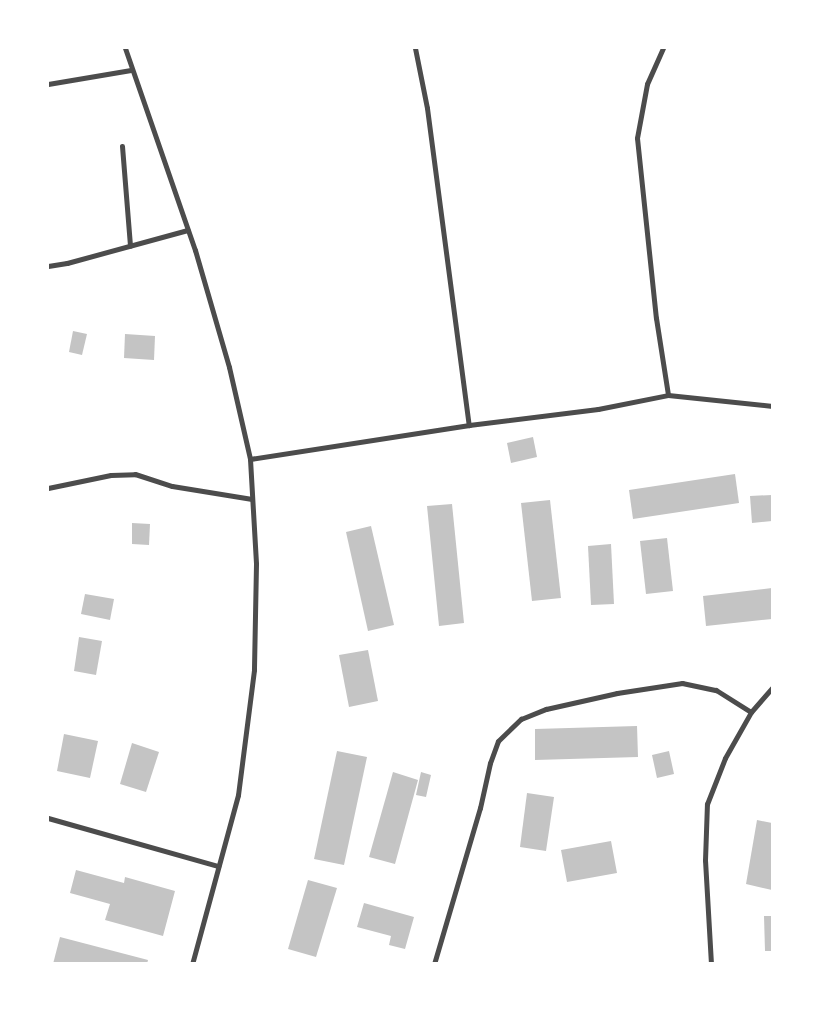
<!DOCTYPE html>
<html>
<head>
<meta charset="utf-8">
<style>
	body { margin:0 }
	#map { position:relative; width:820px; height:1011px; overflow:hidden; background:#fff; font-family:"Exo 2",sans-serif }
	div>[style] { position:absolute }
	.building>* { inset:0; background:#c4c4c4 }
	.minor>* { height:5px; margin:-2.5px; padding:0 2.5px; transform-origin:2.5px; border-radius:2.5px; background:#4c4c4c }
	span { translate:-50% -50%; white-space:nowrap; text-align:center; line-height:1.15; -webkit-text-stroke:4.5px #fff; paint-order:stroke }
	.frame { position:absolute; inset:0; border:49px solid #fff; pointer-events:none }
</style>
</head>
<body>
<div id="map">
	<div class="building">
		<i style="clip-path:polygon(73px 331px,87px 334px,82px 355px,69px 352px)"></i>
		<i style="clip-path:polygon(125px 334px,155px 336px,154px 360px,124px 358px)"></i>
		<i style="clip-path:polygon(533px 437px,537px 457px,511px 463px,507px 443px)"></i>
		<i style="clip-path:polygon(735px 474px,739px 503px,633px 519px,629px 490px)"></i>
		<i style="clip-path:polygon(772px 495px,772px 521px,752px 523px,750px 496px)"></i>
		<i style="clip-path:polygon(550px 500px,561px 598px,532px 601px,521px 503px)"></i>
		<i style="clip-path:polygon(452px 504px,464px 623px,439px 626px,427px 506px)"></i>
		<i style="clip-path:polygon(132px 523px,150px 524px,149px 545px,132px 544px)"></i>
		<i style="clip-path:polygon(371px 526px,394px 625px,368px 631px,346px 532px)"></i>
		<i style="clip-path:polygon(667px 538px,673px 591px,646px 594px,640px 541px)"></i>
		<i style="clip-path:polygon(611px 544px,614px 604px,591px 605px,588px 546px)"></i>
		<i style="clip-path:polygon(772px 588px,772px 619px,706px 626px,703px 596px)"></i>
		<i style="clip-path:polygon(85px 594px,114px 599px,110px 620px,81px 614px)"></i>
		<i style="clip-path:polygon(79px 637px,102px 641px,96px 675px,74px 671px)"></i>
		<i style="clip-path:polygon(368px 650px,378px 701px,349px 707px,339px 655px)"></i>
		<i style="clip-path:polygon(637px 726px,638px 757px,535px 760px,535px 729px)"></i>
		<i style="clip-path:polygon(64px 734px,98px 741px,90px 778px,57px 771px)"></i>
		<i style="clip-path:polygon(132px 743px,159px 752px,146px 792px,120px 784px)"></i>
		<i style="clip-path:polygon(337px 751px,367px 757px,344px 865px,314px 859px)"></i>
		<i style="clip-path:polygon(669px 751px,674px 774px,657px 778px,652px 755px)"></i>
		<i style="clip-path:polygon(393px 772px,418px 780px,395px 864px,369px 857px)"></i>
		<i style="clip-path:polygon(421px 772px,431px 775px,426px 797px,416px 795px)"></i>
		<i style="clip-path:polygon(527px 793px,554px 797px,546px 851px,520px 847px)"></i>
		<i style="clip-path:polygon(757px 820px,772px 823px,772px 890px,746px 884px)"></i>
		<i style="clip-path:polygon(611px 841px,617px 873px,567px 882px,561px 850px)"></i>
		<i style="clip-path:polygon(76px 870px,124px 883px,125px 877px,175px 891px,163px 936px,105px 920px,110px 904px,70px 893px)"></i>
		<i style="clip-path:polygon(308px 880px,337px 888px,316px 957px,288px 949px)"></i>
		<i style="clip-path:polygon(364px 903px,414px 917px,405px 949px,389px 945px,391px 936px,357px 927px)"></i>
		<i style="clip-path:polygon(764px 916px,772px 916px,772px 951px,765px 951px)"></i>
		<i style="clip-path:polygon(60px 937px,148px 960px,147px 964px,53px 964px)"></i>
	</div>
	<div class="minor">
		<i style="left:125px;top:48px;width:214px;rotate:70.9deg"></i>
		<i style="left:195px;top:250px;width:122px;rotate:73.8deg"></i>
		<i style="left:229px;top:367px;width:94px;rotate:77.1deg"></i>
		<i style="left:250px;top:459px;width:105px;rotate:86.7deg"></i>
		<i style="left:256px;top:564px;width:106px;rotate:91.1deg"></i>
		<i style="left:254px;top:670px;width:126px;rotate:97.3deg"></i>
		<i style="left:238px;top:795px;width:175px;rotate:105.2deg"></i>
		<i style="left:415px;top:48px;width:61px;rotate:78.7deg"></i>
		<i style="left:427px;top:108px;width:320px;rotate:82.5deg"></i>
		<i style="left:663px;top:48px;width:39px;rotate:114deg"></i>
		<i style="left:647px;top:84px;width:55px;rotate:100.5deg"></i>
		<i style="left:637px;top:138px;width:181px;rotate:84deg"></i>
		<i style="left:656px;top:318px;width:78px;rotate:81.1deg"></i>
		<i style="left:48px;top:84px;width:84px;rotate:-9.6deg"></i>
		<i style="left:122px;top:146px;width:100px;rotate:85.4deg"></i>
		<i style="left:48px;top:266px;width:19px;rotate:-9deg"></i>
		<i style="left:67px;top:263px;width:125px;rotate:-15.3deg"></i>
		<i style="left:250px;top:459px;width:222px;rotate:-8.8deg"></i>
		<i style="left:469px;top:425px;width:130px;rotate:-7.1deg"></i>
		<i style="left:598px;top:409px;width:71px;rotate:-11.3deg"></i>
		<i style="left:668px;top:395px;width:105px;rotate:6deg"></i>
		<i style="left:48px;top:488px;width:64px;rotate:-11.7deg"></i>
		<i style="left:111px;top:475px;width:24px;rotate:-2deg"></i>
		<i style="left:135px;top:474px;width:39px;rotate:18deg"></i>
		<i style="left:172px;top:486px;width:81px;rotate:9.2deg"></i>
		<i style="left:48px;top:818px;width:177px;rotate:15.8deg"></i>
		<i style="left:434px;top:964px;width:163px;rotate:-73.6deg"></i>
		<i style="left:480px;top:808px;width:46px;rotate:-77.5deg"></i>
		<i style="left:490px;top:763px;width:23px;rotate:-70deg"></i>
		<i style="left:498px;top:741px;width:32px;rotate:-44deg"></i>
		<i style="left:521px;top:719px;width:27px;rotate:-22deg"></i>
		<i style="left:546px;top:709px;width:73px;rotate:-12.7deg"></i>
		<i style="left:617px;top:693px;width:66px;rotate:-8.7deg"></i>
		<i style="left:682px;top:683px;width:35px;rotate:12deg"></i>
		<i style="left:716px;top:690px;width:41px;rotate:32.2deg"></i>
		<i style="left:711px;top:964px;width:104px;rotate:-93.3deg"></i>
		<i style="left:705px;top:860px;width:56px;rotate:-88deg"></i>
		<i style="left:707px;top:804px;width:49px;rotate:-68.6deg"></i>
		<i style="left:725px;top:758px;width:53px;rotate:-60.5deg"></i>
		<i style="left:751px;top:712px;width:32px;rotate:-49deg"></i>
	</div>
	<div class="frame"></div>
</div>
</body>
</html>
